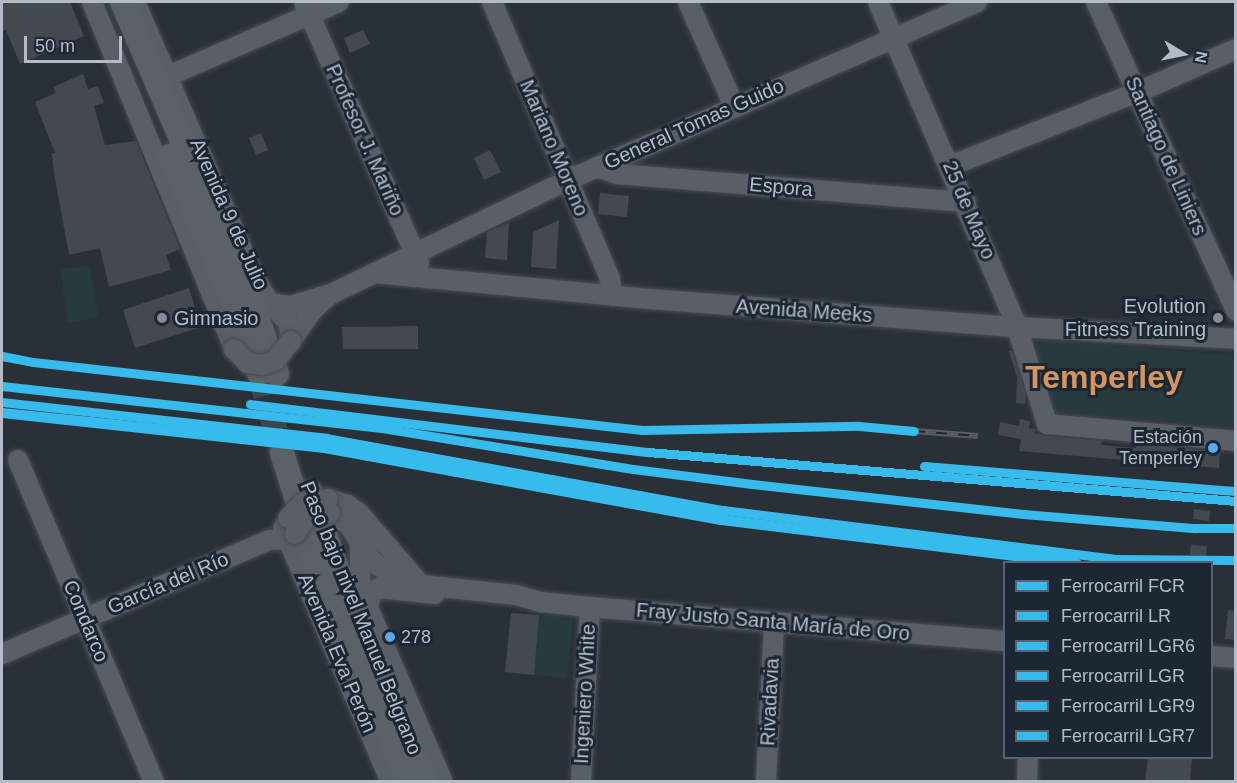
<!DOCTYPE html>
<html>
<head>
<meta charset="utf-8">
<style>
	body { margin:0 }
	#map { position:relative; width:1237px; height:783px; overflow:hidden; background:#2a3038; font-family:Helvetica,sans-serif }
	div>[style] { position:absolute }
	.green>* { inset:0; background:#273a3e }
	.building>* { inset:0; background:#444950 }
	.major-tunnel>* { height:24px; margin-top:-12px; transform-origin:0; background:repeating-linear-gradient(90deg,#3f454e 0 24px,transparent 0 36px) }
	.roads { filter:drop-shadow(0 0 2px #484c53) drop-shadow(0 0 2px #484c53) }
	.minor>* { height:20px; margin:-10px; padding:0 10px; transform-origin:10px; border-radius:10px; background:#5a5e66 }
	.major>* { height:24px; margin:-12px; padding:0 12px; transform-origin:12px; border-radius:12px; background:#5c6168 }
	.rail>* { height:6px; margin-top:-3px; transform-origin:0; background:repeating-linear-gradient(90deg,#1d2633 0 11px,#595d64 0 22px); box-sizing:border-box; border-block:2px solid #595d64 }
	.bridges { filter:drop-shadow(0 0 2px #484c53) drop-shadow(0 0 2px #484c53) }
	.minor-bridge>* { height:20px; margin:-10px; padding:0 10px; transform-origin:10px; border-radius:10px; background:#5a5e66 }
	.rail-1>* { height:9px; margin:-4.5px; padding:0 4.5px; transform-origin:4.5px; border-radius:4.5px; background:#37bbed }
	.rail-2>* { height:9px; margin:-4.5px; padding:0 4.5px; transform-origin:4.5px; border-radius:4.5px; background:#37bbed }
	.rail-3>* { height:9px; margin:-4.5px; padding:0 4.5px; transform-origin:4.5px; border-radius:4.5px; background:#37bbed }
	.rail-4>* { height:9px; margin:-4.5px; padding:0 4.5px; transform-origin:4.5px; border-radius:4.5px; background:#37bbed }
	.rail-5>* { height:9px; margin:-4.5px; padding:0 4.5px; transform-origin:4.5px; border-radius:4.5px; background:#37bbed }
	.rail-6>* { height:9px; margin:-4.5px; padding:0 4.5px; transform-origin:4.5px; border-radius:4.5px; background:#37bbed }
	.dots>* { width:16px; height:16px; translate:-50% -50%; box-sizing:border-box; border:3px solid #1d2633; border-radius:50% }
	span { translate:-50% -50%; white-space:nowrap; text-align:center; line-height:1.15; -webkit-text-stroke:6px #1d2633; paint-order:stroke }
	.bus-label { font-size:18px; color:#b4bcc9 }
	.right { translate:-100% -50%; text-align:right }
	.left { translate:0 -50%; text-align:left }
	.street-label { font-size:20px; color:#b4bcc9 }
	.poi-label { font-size:20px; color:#b4bcc9 }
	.town-label { font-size:32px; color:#d59563; font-weight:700 }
	.frame { position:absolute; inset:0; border:3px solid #b4bcc9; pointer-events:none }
	.legend { position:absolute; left:1003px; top:561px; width:210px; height:198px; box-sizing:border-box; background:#1d2633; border:2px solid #59626f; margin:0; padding:8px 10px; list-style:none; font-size:18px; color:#b4bcc9 }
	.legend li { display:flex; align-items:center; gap:12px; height:30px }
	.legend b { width:30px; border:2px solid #59626f }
	.north { position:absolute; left:1153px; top:24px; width:60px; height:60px; -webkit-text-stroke:4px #1d2633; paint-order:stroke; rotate:100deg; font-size:16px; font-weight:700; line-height:24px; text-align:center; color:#b4bcc9 }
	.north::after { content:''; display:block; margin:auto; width:21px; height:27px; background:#b4bcc9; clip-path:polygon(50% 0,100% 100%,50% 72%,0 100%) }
	.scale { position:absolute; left:24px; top:36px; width:98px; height:27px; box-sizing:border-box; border:3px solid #b4bcc9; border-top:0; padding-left:8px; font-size:18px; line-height:21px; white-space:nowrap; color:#b4bcc9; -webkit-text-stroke:4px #1d2633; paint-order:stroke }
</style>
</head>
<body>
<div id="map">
	<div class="green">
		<i style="clip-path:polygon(90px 266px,98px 317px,68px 323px,60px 269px)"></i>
		<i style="clip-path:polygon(1035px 340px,1235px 355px,1235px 427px,1050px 411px)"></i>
		<i style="clip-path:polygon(539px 615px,573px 619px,567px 678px,534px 675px)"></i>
	</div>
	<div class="building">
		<i style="clip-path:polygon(2px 2px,70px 2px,84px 36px,20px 64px,6px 30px,2px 31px)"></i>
		<i style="clip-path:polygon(363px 30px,370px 44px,350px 53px,344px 38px)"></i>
		<i style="clip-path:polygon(83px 74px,88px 89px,98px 86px,104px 103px,94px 106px,105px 145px,136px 141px,180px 249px,166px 255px,171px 270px,109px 287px,100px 248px,69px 255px,54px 173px,52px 153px,55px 153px,35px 102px,56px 93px,53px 87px)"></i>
		<i style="clip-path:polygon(261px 133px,268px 150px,256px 155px,249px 138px)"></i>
		<i style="clip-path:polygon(490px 150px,501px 172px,484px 180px,474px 158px)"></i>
		<i style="clip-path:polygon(600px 193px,629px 196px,627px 217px,598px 214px)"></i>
		<i style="clip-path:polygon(559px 220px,556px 269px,531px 267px,533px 232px)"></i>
		<i style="clip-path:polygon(509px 223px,507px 260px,485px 258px,487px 232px)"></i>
		<i style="clip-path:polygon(189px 288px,201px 327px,135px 348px,123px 310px)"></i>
		<i style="clip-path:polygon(418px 326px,418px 349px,343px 349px,342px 327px)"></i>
		<i style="clip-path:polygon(1009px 351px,1012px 351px,1026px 395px,1025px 404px,1016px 403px,1017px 377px)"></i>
		<i style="clip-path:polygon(1020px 419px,1030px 421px,1029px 428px,1035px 429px,1035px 433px,1046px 436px,1102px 441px,1101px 445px,1136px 448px,1137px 444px,1220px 452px,1219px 468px,1019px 451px,1021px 439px,998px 435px,1000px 422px,1019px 426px)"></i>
		<i style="clip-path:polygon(1194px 509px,1210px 511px,1209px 521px,1193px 519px)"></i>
		<i style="clip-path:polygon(1191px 545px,1207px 546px,1206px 556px,1190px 555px)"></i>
		<i style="clip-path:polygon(1228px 610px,1236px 611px,1236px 640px,1225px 639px)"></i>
		<i style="clip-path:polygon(511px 613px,539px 615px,534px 675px,505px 672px)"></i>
		<i style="clip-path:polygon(1148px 758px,1192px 758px,1190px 782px,1145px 782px)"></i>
	</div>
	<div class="major-tunnel">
		<i style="left:259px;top:373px;width:83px;rotate:74deg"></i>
	</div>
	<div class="roads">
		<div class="minor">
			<i style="left:92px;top:2px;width:375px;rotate:67.7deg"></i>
			<i style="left:135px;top:2px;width:302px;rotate:66.6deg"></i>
			<i style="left:255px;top:279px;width:28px;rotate:58deg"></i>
			<i style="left:270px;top:303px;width:26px;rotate:47deg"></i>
			<i style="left:288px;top:322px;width:19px;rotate:81deg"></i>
			<i style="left:304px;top:2px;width:285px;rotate:66.2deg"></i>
			<i style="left:492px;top:2px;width:301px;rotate:66.9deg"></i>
			<i style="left:610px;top:279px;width:17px;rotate:83deg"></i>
			<i style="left:688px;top:2px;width:114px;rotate:66.1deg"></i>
			<i style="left:878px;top:2px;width:353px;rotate:66.8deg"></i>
			<i style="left:1017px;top:327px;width:102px;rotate:72.8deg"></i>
			<i style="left:1047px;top:424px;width:190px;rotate:5.1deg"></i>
			<i style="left:1096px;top:2px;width:339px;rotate:65.6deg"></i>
			<i style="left:168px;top:76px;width:186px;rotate:-23.4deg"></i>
			<i style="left:950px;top:166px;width:202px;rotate:-21.5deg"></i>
			<i style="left:1138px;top:92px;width:107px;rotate:-23.7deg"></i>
			<i style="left:597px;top:167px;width:21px;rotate:19deg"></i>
			<i style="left:617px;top:174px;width:350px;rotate:4.6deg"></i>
			<i style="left:374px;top:273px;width:277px;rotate:5.4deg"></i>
			<i style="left:650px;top:299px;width:368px;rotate:4.4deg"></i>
			<i style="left:1017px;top:327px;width:219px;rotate:3.1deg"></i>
			<i style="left:270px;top:303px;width:20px;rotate:9deg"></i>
			<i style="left:290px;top:306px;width:43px;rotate:-16.3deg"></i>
			<i style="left:331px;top:294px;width:263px;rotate:-25.7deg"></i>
			<i style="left:568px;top:180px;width:446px;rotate:-23.5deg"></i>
			<i style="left:291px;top:341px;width:35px;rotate:-55deg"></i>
			<i style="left:311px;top:312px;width:22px;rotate:-43deg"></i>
			<i style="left:18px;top:460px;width:350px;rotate:67.1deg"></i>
			<i style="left:328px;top:499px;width:21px;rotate:17deg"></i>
			<i style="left:348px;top:505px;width:14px;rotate:36deg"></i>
			<i style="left:359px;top:513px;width:95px;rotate:49.3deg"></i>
			<i style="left:421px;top:585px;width:96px;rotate:6deg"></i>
			<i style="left:516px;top:595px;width:26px;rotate:16deg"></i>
			<i style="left:541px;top:602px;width:49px;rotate:5.8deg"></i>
			<i style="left:590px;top:607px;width:415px;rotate:4.7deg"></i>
			<i style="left:330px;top:513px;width:21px;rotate:31deg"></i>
			<i style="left:348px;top:524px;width:45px;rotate:56.7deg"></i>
			<i style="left:373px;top:562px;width:19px;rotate:35deg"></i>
			<i style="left:389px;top:573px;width:29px;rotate:20deg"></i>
			<i style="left:283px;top:528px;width:276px;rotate:67deg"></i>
			<i style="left:360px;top:544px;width:35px;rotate:90deg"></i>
			<i style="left:360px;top:579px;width:30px;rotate:75deg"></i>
			<i style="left:368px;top:608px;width:189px;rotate:66.7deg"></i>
			<i style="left:368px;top:608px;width:14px;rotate:-78deg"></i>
			<i style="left:371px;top:594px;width:10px;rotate:-37deg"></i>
			<i style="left:379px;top:588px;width:56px;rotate:6.1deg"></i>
			<i style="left:2px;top:654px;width:290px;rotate:-23.1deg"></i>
			<i style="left:269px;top:540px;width:20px;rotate:-3deg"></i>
			<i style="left:289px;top:539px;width:8px;rotate:-40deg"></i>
			<i style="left:1212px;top:656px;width:24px;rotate:5deg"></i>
			<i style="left:581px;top:782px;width:175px;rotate:-87.1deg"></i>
			<i style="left:766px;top:782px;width:160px;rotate:-87.1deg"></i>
			<i style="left:1027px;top:782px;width:24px;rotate:-88deg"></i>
		</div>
		<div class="major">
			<i style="left:122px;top:2px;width:330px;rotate:66.6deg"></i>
			<i style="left:253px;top:305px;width:73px;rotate:70.8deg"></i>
			<i style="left:170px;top:156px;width:172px;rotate:66.7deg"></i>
			<i style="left:238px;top:314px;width:63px;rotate:70.4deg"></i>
			<i style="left:282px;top:453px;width:128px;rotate:72.3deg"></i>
			<i style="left:321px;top:575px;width:225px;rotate:67deg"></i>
			<i style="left:311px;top:493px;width:77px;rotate:71.1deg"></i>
			<i style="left:336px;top:566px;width:234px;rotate:67.4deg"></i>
		</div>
	</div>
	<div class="rail">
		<i style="left:914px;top:431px;width:64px;rotate:4.5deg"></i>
	</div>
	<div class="bridges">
		<div class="minor-bridge">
			<i style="left:234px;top:349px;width:19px;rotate:47deg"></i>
			<i style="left:247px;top:363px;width:16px;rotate:7deg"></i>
			<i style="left:263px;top:365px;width:14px;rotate:-21deg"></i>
			<i style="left:276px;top:360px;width:24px;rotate:-52deg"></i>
			<i style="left:288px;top:518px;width:21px;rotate:-45deg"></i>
			<i style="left:303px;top:503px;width:25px;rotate:-9deg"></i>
			<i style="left:295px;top:534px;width:19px;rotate:-55deg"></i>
			<i style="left:306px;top:518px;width:11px;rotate:-27deg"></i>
			<i style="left:316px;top:513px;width:14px"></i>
		</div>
	</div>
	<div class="rail-1">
		<i style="left:2px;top:402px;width:326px;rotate:6.3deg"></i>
		<i style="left:326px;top:438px;width:403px;rotate:10.3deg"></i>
		<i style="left:723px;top:510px;width:398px;rotate:7.1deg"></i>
		<i style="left:1118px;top:559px;width:118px;rotate:0.5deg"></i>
	</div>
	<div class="rail-2">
		<i style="left:2px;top:413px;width:324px;rotate:6.2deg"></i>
		<i style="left:324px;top:448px;width:403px;rotate:10.3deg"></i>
		<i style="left:721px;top:520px;width:343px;rotate:7deg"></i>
	</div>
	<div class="rail-3">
		<i style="left:2px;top:386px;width:382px;rotate:6.3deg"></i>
		<i style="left:382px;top:428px;width:254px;rotate:9.3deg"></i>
		<i style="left:633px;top:469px;width:120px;rotate:7.2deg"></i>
		<i style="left:752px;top:484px;width:273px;rotate:6.3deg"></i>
		<i style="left:1023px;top:514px;width:173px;rotate:4.7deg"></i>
		<i style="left:1195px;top:528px;width:41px"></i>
		<i style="left:924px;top:466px;width:313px;rotate:4.6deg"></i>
	</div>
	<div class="rail-4">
		<i style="left:2px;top:412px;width:326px;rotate:5.8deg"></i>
		<i style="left:326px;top:445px;width:405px;rotate:10.5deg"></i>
		<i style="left:724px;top:519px;width:355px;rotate:7deg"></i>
	</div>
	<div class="rail-5">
		<i style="left:2px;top:356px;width:32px;rotate:11deg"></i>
		<i style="left:33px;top:362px;width:613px;rotate:6.37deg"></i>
		<i style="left:642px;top:430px;width:217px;rotate:-1.1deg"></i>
		<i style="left:859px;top:426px;width:55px;rotate:5.2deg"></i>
	</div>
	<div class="rail-6">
		<i style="left:250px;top:404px;width:401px;rotate:6.9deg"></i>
		<i style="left:648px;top:452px;width:589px;rotate:4.77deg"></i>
	</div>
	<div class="dots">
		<i style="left:162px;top:318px;background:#848b96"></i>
		<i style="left:1218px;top:318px;background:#848b96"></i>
		<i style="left:1213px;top:448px;background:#5aa8eb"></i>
		<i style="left:390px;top:637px;background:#5aa8eb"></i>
	</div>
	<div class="bus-label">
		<span class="right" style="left:1202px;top:448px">Estación<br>Temperley</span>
		<span class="left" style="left:401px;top:637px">278</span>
	</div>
	<div class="street-label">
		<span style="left:694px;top:124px;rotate:-24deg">General Tomas Guido</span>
		<span style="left:365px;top:140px;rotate:66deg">Profesor J. Mariño</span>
		<span style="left:554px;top:148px;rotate:67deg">Mariano Moreno</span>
		<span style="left:1166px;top:156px;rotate:66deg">Santiago de Liniers</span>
		<span style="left:781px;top:187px;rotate:5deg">Espora</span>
		<span style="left:969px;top:210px;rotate:67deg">25 de Mayo</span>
		<span style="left:229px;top:214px;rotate:66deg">Avenida 9 de Julio</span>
		<span style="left:804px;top:311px;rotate:4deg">Avenida Meeks</span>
		<span style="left:168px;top:583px;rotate:-23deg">García del Río</span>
		<span style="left:361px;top:618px;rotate:68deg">Paso bajo nivel Manuel Belgrano</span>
		<span style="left:86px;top:621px;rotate:67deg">Condarco</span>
		<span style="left:773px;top:622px;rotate:5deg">Fray Justo Santa María de Oro</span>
		<span style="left:337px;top:653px;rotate:67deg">Avenida Eva Perón</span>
		<span style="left:585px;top:694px;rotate:-87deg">Ingeniero White</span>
		<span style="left:770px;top:702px;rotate:-87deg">Rivadavia</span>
	</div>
	<div class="poi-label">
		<span class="right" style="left:1206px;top:318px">Evolution<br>Fitness Training</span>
		<span class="left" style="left:174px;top:318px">Gimnasio</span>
	</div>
	<div class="town-label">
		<span style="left:1104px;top:377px">Temperley</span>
	</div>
	<div class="frame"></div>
	<ul class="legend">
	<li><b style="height:8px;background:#37bbed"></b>Ferrocarril FCR</li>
	<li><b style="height:8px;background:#37bbed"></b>Ferrocarril LR</li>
	<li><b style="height:8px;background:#37bbed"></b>Ferrocarril LGR6</li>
	<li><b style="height:8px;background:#37bbed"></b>Ferrocarril LGR</li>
	<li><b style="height:8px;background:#37bbed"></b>Ferrocarril LGR9</li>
	<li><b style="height:8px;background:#37bbed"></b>Ferrocarril LGR7</li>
	</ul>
	<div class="north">N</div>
	<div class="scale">50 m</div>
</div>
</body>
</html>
